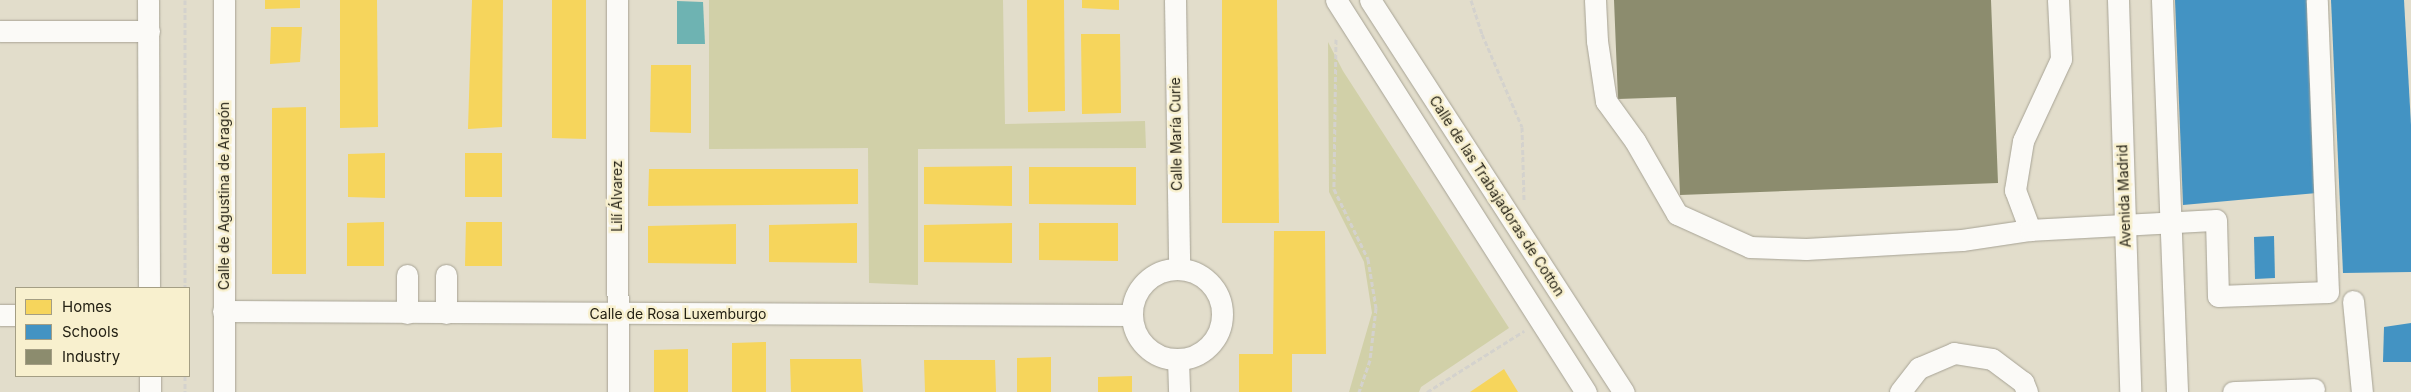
<!DOCTYPE html>
<html>
<head>
<meta charset="utf-8">
<style>
	body { margin:0 }
	#map { position:relative; width:2411px; height:392px; overflow:hidden; background:#e2ddcb; font-family:Inter,sans-serif }
	div>[style] { position:absolute }
	.green>* { inset:0; background:#d1d0a8 }
	.water>* { inset:0; background:#6eb3b2 }
	.homes>* { inset:0; background:#f6d55c }
	.schools>* { inset:0; background:#4393c3 }
	.industry>* { inset:0; background:#8c8c6e }
	.path>* { height:3px; margin-top:-1.5px; transform-origin:0; background:repeating-linear-gradient(90deg,#d4d2cd 0 5px,transparent 0 7.5px) }
	.roads { filter:drop-shadow(0 0 1px #a7a395) drop-shadow(0 0 1px #a7a395) }
	.minor>* { height:21px; margin:-10.5px; padding:0 10.5px; transform-origin:10.5px; border-radius:10.5px; background:#fbfaf7 }
	.minor>.ring { margin:-10.5px; padding:0; box-sizing:content-box; background:none; border:21px solid #fbfaf7; border-radius:50% }
	span { translate:-50% -50%; white-space:nowrap; text-align:center; line-height:1.15; -webkit-text-stroke:5px #f8f0ce; paint-order:stroke }
	.street-label { font-size:14px; color:#252215 }
	.legend { position:absolute; left:15px; top:287px; width:175px; height:90px; box-sizing:border-box; background:#f8f0ce; border:1px solid #a49e84; margin:0; padding:6px 9px; list-style:none; font-size:15px; color:#252215 }
	.legend li { display:flex; align-items:center; gap:10px; height:25px }
	.legend b { width:25px; border:1px solid #a49e84 }
</style>
</head>
<body>
<div id="map">
	<div class="green">
		<i style="clip-path:polygon(709px 0,1003px 0,1005px 124px,1145px 121px,1146px 148px,918px 149px,918px 285px,869px 283px,868px 148px,709px 149px)"></i>
		<i style="clip-path:polygon(1328px 42px,1343px 71px,1509px 328px,1421px 387px,1419px 392px,1349px 392px,1372px 313px,1364px 262px,1329px 192px)"></i>
	</div>
	<div class="water">
		<i style="clip-path:polygon(677px 1px,703px 2px,705px 44px,677px 44px)"></i>
	</div>
	<div class="homes">
		<i style="clip-path:polygon(265px 0,300px 0,300px 8px,265px 9px)"></i>
		<i style="clip-path:polygon(340px 0,377px 0,378px 127px,340px 128px)"></i>
		<i style="clip-path:polygon(472px 0,503px 0,502px 127px,468px 129px)"></i>
		<i style="clip-path:polygon(552px 0,586px 0,586px 139px,552px 138px)"></i>
		<i style="clip-path:polygon(1027px 0,1064px 0,1065px 111px,1028px 112px)"></i>
		<i style="clip-path:polygon(1082px 0,1119px 0,1119px 10px,1082px 8px)"></i>
		<i style="clip-path:polygon(1222px 0,1277px 0,1279px 223px,1222px 223px)"></i>
		<i style="clip-path:polygon(271px 27px,302px 27px,300px 62px,270px 64px)"></i>
		<i style="clip-path:polygon(1081px 34px,1120px 34px,1121px 113px,1082px 114px)"></i>
		<i style="clip-path:polygon(651px 65px,691px 65px,691px 133px,650px 132px)"></i>
		<i style="clip-path:polygon(306px 107px,306px 274px,272px 274px,272px 108px)"></i>
		<i style="clip-path:polygon(385px 153px,385px 198px,348px 197px,348px 154px)"></i>
		<i style="clip-path:polygon(465px 153px,502px 153px,502px 197px,465px 197px)"></i>
		<i style="clip-path:polygon(1012px 166px,1012px 206px,924px 204px,924px 167px)"></i>
		<i style="clip-path:polygon(1029px 167px,1136px 167px,1136px 205px,1029px 204px)"></i>
		<i style="clip-path:polygon(649px 169px,858px 169px,858px 204px,648px 206px)"></i>
		<i style="clip-path:polygon(384px 222px,384px 266px,347px 266px,347px 223px)"></i>
		<i style="clip-path:polygon(466px 222px,502px 222px,502px 266px,465px 266px)"></i>
		<i style="clip-path:polygon(857px 223px,857px 263px,769px 262px,769px 225px)"></i>
		<i style="clip-path:polygon(1012px 223px,1012px 263px,924px 262px,924px 225px)"></i>
		<i style="clip-path:polygon(1039px 223px,1118px 223px,1118px 261px,1039px 260px)"></i>
		<i style="clip-path:polygon(736px 224px,736px 264px,648px 263px,648px 226px)"></i>
		<i style="clip-path:polygon(1274px 231px,1325px 231px,1326px 354px,1292px 354px,1292px 392px,1239px 392px,1239px 354px,1273px 354px)"></i>
		<i style="clip-path:polygon(766px 342px,766px 392px,732px 392px,732px 343px)"></i>
		<i style="clip-path:polygon(688px 349px,688px 392px,654px 392px,654px 350px)"></i>
		<i style="clip-path:polygon(1051px 357px,1051px 392px,1017px 392px,1017px 358px)"></i>
		<i style="clip-path:polygon(790px 359px,861px 359px,863px 392px,791px 392px)"></i>
		<i style="clip-path:polygon(924px 360px,995px 360px,996px 392px,925px 392px)"></i>
		<i style="clip-path:polygon(1504px 369px,1518px 392px,1470px 392px)"></i>
		<i style="clip-path:polygon(1132px 376px,1132px 392px,1098px 392px,1098px 377px)"></i>
	</div>
	<div class="schools">
		<i style="clip-path:polygon(2175px 0,2308px 0,2317px 193px,2183px 205px)"></i>
		<i style="clip-path:polygon(2331px 0,2404px 0,2411px 125px,2411px 272px,2343px 273px)"></i>
		<i style="clip-path:polygon(2274px 236px,2275px 278px,2255px 279px,2254px 237px)"></i>
		<i style="clip-path:polygon(2411px 323px,2411px 362px,2383px 362px,2384px 327px)"></i>
	</div>
	<div class="industry">
		<i style="clip-path:polygon(1614px 0,1991px 0,1998px 183px,1680px 195px,1676px 97px,1618px 99px)"></i>
	</div>
	<div class="path">
		<i style="left:185px;top:0;width:288px;rotate:90deg"></i>
		<i style="left:1471px;top:0;width:36px;rotate:72deg"></i>
		<i style="left:1482px;top:34px;width:101px;rotate:66.7deg"></i>
		<i style="left:1522px;top:127px;width:73px;rotate:88.4deg"></i>
		<i style="left:1336px;top:39px;width:150px;rotate:90.8deg"></i>
		<i style="left:1334px;top:189px;width:78px;rotate:64.1deg"></i>
		<i style="left:1368px;top:259px;width:50px;rotate:80.7deg"></i>
		<i style="left:1376px;top:308px;width:52px;rotate:96.6deg"></i>
		<i style="left:1370px;top:360px;width:34px;rotate:109deg"></i>
		<i style="left:185px;top:376px;width:16px;rotate:90deg"></i>
		<i style="left:1427px;top:392px;width:115px;rotate:-32.2deg"></i>
	</div>
	<div class="roads">
		<div class="minor">
			<i style="left:148px;top:0;width:288px;rotate:89.8deg"></i>
			<i style="left:617px;top:0;width:392px;rotate:89.9deg"></i>
			<i style="left:1175px;top:0;width:269px;rotate:89.1deg"></i>
			<i style="left:1336px;top:0;width:465px;rotate:57.5deg"></i>
			<i style="left:1370px;top:0;width:467px;rotate:57.1deg"></i>
			<i style="left:1595px;top:0;width:41px;rotate:87.2deg"></i>
			<i style="left:1597px;top:41px;width:61px;rotate:81.5deg"></i>
			<i style="left:1606px;top:101px;width:49px;rotate:54.1deg"></i>
			<i style="left:1635px;top:141px;width:84px;rotate:60.1deg"></i>
			<i style="left:1677px;top:214px;width:80px;rotate:24.3deg"></i>
			<i style="left:1750px;top:247px;width:56px;rotate:2deg"></i>
			<i style="left:1806px;top:249px;width:156px;rotate:-3.3deg"></i>
			<i style="left:1962px;top:240px;width:69px;rotate:-8.4deg"></i>
			<i style="left:2058px;top:0;width:59px;rotate:87.1deg"></i>
			<i style="left:2061px;top:59px;width:90px;rotate:114.9deg"></i>
			<i style="left:2023px;top:141px;width:50px;rotate:99.3deg"></i>
			<i style="left:2015px;top:190px;width:43px;rotate:69.4deg"></i>
			<i style="left:2030px;top:230px;width:186px;rotate:-3.1deg"></i>
			<i style="left:2216px;top:220px;width:76px;rotate:88.5deg"></i>
			<i style="left:2218px;top:296px;width:110px;rotate:-2.1deg"></i>
			<i style="left:2328px;top:292px;width:292px;rotate:-92.2deg"></i>
			<i style="left:2118px;top:0;width:392px;rotate:88.2deg"></i>
			<i style="left:2162px;top:0;width:392px;rotate:87.8deg"></i>
			<i style="left:0;top:31px;width:149px"></i>
			<i class="ring" style="left:1132px;top:269px;width:69px;height:69px"></i>
			<i style="left:407px;top:275px;width:38px;rotate:90deg"></i>
			<i style="left:446px;top:275px;width:38px;rotate:90deg"></i>
			<i style="left:2353px;top:301px;width:91px;rotate:84.4deg"></i>
			<i style="left:223px;top:311px;width:909px;rotate:0.25deg"></i>
			<i style="left:0;top:315px;width:16px"></i>
			<i style="left:1178px;top:360px;width:32px;rotate:88deg"></i>
			<i style="left:150px;top:376px;width:16px;rotate:90deg"></i>
			<i style="left:224px;top:392px;width:392px;rotate:-90deg"></i>
			<i style="left:1900px;top:392px;width:31px;rotate:-52deg"></i>
			<i style="left:1919px;top:368px;width:38px;rotate:-23deg"></i>
			<i style="left:1954px;top:353px;width:38px;rotate:9deg"></i>
			<i style="left:1992px;top:359px;width:39px;rotate:37deg"></i>
			<i style="left:2023px;top:382px;width:11px;rotate:68deg"></i>
			<i style="left:2233px;top:392px;width:81px;rotate:-2.1deg"></i>
		</div>
	</div>
	<div class="street-label">
		<span style="left:1176px;top:134px;rotate:-91deg">Calle María Curie</span>
		<span style="left:224px;top:196px;rotate:-90deg">Calle de Agustina de Aragón</span>
		<span style="left:617px;top:196px;rotate:-90deg">Lilí Álvarez</span>
		<span style="left:1497px;top:196px;rotate:57deg">Calle de las Trabajadoras de Cotton</span>
		<span style="left:2124px;top:196px;rotate:-92deg">Avenida Madrid</span>
		<span style="left:678px;top:314px">Calle de Rosa Luxemburgo</span>
	</div>
	<ul class="legend">
	<li><b style="height:14px;background:#f6d55c"></b>Homes</li>
	<li><b style="height:14px;background:#4393c3"></b>Schools</li>
	<li><b style="height:14px;background:#8c8c6e"></b>Industry</li>
	</ul>
</div>
</body>
</html>
